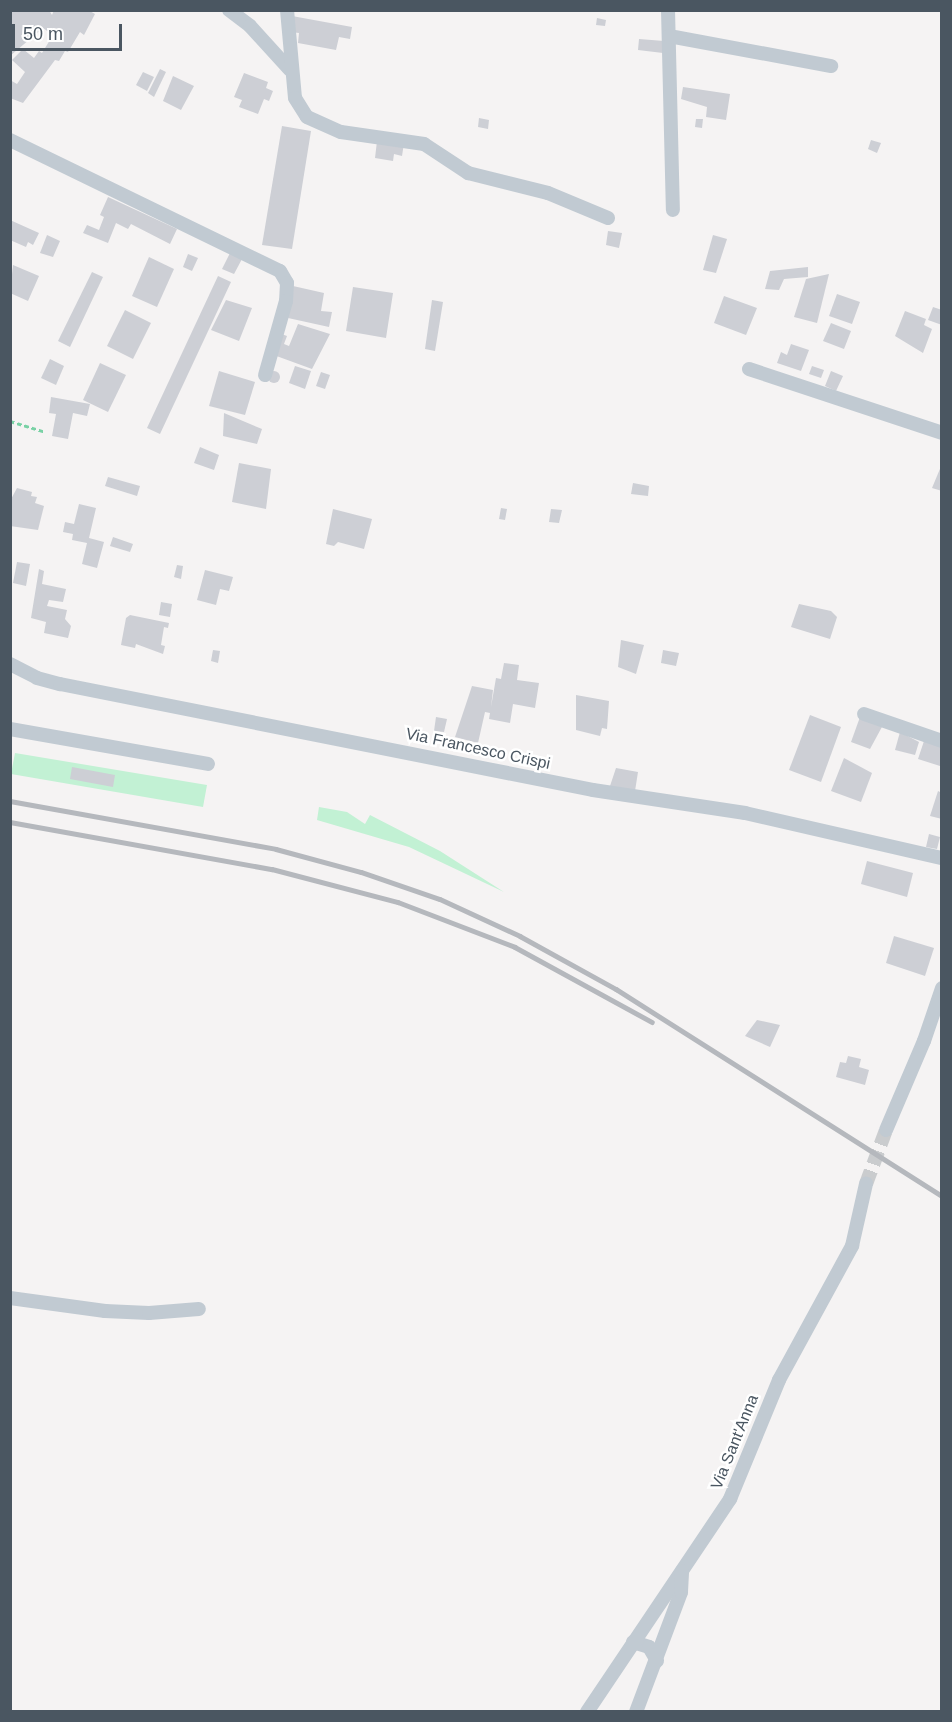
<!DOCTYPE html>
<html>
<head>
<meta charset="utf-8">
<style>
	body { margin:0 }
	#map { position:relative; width:952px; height:1722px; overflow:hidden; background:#f5f3f3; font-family:Arial,sans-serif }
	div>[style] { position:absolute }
	.green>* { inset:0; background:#c2f1d4 }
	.building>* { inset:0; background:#cdcfd5 }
	.round { border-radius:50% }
	.minor-tunnel>* { height:14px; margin-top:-7px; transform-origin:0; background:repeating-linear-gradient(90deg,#caccce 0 14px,transparent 0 21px) }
	.path>* { height:3px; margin-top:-1.5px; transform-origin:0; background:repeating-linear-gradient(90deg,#79d1a5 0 4.5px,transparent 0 7.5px) }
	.minor>* { height:14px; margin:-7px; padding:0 7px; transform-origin:7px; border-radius:7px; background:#c1cad2 }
	.rail>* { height:4.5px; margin:-2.25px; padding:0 2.25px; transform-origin:2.25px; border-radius:2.25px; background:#b5b8bd }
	span { translate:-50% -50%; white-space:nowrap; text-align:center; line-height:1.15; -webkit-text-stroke:5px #fff; paint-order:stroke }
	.street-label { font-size:16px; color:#4a5661 }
	.frame { position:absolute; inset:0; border:12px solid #4a5661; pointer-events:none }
	.scale { position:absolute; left:12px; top:24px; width:110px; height:27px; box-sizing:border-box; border:3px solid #4a5661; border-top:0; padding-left:8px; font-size:18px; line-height:21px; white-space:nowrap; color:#4a5661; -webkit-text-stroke:4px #fff; paint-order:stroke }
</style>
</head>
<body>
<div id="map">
	<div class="green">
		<i style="clip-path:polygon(15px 753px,207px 785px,203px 807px,11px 774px)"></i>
		<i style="clip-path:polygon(319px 807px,347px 812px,365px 824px,370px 815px,440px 851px,504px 892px,409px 847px,317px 820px)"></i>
	</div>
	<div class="building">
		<i style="clip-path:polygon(10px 10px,49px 10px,52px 15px,54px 10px,88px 10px,95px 14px,84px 35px,80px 32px,68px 52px,65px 51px,59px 61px,55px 60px,23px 103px,10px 98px,10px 80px,17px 84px,25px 72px,12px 60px,23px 49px,34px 58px,39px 51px,42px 53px,53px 35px,43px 28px,10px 56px)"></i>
		<i style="clip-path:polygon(292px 16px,352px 27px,350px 39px,339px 37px,336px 50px,298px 43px,299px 33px,290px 32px)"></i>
		<i style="clip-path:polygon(597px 18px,606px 20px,605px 26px,596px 25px)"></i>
		<i style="clip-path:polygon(639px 39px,664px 41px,663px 53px,638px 50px)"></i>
		<i style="clip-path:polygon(160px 69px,166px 72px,154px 97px,148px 93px)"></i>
		<i style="clip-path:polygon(143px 72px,154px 77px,147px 91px,136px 85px)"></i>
		<i style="clip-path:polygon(244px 73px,268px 82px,266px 88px,273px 91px,269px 101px,264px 99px,258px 114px,239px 107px,242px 100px,234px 97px)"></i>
		<i style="clip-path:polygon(173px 76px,194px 86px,181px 110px,163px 101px)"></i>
		<i style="clip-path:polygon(683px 87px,730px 94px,726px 120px,706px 117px,707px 107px,681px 99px)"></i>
		<i style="clip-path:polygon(479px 118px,489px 120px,488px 129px,478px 127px)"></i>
		<i style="clip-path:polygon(696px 119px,703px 119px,702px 128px,695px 127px)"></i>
		<i style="clip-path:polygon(282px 126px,311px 131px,292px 249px,262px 245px)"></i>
		<i style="clip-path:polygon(871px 140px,881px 143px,877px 153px,868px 149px)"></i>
		<i style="clip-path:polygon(377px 141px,404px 143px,402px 156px,394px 154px,393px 161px,375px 158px)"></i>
		<i style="clip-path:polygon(108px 197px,177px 229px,170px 244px,131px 224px,128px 229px,116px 223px,108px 243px,83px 233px,87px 225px,99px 230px,104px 217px,100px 215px)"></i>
		<i style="clip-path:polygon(10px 220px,39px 233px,33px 245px,28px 242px,26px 247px,10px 240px)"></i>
		<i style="clip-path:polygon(608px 231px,622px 233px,619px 248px,606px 245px)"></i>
		<i style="clip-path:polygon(47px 235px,60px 241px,53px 257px,40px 253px)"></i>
		<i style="clip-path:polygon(713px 235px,727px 239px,716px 273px,703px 270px)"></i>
		<i style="clip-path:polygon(230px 253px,242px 259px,234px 274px,222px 269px)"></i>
		<i style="clip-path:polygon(188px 254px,198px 258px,192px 271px,183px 267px)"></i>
		<i style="clip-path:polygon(149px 257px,174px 269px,157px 307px,132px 296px)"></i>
		<i style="clip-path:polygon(13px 265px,39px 276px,28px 301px,10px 293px)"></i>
		<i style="clip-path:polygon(808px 267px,808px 277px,784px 279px,779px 290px,765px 289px,770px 271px)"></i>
		<i style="clip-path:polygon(92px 272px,103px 277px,70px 347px,58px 341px)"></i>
		<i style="clip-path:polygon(829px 274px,817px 323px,794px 317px,806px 279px)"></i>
		<i style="clip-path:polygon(218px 276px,231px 282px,160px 434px,147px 428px)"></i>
		<i style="clip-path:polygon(293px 286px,324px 293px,321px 311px,332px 312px,329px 327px,288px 318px)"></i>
		<i style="clip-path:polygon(353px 287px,393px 293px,386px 338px,346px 331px)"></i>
		<i style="clip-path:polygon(837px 294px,860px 302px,852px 324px,829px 316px)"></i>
		<i style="clip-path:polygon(724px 296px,757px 308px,746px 335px,714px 323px)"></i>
		<i style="clip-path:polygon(226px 300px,252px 308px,239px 341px,211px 330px)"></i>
		<i style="clip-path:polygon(432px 300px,443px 302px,435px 351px,425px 349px)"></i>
		<i style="clip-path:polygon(933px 307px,942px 310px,942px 325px,928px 320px)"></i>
		<i style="clip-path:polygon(125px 310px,151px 323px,133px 359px,107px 346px)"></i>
		<i style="clip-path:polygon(905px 311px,926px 319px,924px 325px,932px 329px,923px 353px,895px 336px)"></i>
		<i style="clip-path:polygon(831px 323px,851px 331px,844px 349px,823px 341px)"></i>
		<i style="clip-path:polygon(298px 324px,330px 334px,312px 369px,271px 354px,279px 333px,287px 336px,284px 344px,289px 346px)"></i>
		<i style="clip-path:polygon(791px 344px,809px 350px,801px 371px,777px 363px,781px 352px,787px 355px)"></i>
		<i style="clip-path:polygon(50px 359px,64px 366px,56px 385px,41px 378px)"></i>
		<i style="clip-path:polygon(100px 363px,126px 375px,108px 412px,83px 400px)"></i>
		<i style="clip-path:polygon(295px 366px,311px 371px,305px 389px,289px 383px)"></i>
		<i style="clip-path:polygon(812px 366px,824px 370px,821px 378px,809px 374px)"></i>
		<i style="clip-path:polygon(219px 371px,255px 382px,245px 415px,209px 406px)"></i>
		<i style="clip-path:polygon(831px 371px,843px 376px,836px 391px,825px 386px)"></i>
		<i class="round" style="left:268px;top:371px;width:12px;height:12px"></i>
		<i style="clip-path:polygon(321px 372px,330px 375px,325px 389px,316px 386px)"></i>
		<i style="clip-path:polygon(51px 397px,90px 404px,87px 416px,73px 413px,68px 439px,52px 436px,56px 414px,49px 413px)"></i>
		<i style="clip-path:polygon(224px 413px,262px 429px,257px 444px,223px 436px)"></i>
		<i style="clip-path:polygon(200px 447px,219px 455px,214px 470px,194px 463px)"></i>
		<i style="clip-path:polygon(239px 463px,271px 469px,266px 509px,232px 502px)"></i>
		<i style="clip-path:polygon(942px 464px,942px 491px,932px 488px)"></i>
		<i style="clip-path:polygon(108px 477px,140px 486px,137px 496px,105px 486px)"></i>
		<i style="clip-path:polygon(633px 483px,649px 486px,648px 496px,631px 494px)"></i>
		<i style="clip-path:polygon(17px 488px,32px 492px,31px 496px,37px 497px,35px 503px,44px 506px,38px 530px,10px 526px,10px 501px)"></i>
		<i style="clip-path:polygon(79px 504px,96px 508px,89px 538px,104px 542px,97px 568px,82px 564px,87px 543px,72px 540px,73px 534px,63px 532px,65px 522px,74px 524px)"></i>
		<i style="clip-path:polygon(501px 508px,507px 509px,505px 520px,499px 519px)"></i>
		<i style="clip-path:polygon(333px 509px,372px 519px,364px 549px,338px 542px,334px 546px,326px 544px)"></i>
		<i style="clip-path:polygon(551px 509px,562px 510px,559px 523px,549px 522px)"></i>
		<i style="clip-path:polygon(113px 537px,133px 544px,130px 552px,110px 546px)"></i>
		<i style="clip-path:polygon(17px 562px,30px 564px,26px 586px,13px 583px)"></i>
		<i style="clip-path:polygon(177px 565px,183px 566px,181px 579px,174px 577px)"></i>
		<i style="clip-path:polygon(39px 569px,44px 571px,42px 584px,66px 589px,63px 602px,49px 600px,47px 606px,67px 610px,65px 619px,71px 626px,68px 638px,44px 633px,46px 622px,31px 618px)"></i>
		<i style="clip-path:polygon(205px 570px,233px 577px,229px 591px,220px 589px,216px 605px,197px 600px)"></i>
		<i style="clip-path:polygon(161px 602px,172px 604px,170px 617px,159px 615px)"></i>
		<i style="clip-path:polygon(799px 604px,831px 611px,837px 617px,830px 639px,791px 627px)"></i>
		<i style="clip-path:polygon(130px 615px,169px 623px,168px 628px,164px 627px,161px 645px,165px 646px,163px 654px,136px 644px,135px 648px,121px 645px,126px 618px)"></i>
		<i style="clip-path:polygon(621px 640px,644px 645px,636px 674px,618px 667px)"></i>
		<i style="clip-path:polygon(213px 650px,220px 651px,218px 663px,211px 661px)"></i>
		<i style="clip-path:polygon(663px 650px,679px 653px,676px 666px,661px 663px)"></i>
		<i style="clip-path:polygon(504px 663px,519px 665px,517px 680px,539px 683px,535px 708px,513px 704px,510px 723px,489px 719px,490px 713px,485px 712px,478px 743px,455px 737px,472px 686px,493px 690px,491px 707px,496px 678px,501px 679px)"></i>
		<i style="clip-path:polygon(576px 695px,609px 701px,607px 729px,602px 728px,600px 736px,576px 730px)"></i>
		<i style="clip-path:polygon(810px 715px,841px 727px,821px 782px,789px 770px)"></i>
		<i style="clip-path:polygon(436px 717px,447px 719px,444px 732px,434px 731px)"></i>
		<i style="clip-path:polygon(860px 717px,883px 725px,870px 749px,851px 742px)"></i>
		<i style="clip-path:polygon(900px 732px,919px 742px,915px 755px,895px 750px)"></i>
		<i style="clip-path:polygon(925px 738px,942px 744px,940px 766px,918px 759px)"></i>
		<i style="clip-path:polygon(844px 758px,872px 773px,861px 802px,831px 791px)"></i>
		<i style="clip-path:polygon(72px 767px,115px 775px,113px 787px,70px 779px)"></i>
		<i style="clip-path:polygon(616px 768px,638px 772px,635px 791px,610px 786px)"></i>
		<i style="clip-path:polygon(938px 791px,942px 793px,942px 819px,930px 816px)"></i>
		<i style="clip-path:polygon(929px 834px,940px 837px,937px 849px,926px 847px)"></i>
		<i style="clip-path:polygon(867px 861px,913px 873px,907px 897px,861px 884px)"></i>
		<i style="clip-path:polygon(894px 936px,934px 948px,925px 976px,886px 963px)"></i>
		<i style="clip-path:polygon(757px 1020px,780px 1025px,770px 1047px,745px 1036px)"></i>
		<i style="clip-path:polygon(848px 1056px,861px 1059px,859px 1067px,869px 1070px,865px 1085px,836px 1077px,840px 1062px,846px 1063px)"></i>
	</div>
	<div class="minor-tunnel">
		<i style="left:866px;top:1184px;width:58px;rotate:-69.7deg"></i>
	</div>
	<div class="path">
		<i style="left:10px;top:421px;width:37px;rotate:17deg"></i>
	</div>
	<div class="minor">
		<i style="left:229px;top:10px;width:26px;rotate:37deg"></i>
		<i style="left:250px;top:26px;width:59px;rotate:47.7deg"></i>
		<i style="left:287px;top:10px;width:88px;rotate:84.8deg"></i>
		<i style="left:295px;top:98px;width:22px;rotate:58deg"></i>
		<i style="left:307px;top:117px;width:37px;rotate:24deg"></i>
		<i style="left:341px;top:132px;width:84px;rotate:8.2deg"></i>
		<i style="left:424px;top:144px;width:53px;rotate:33.4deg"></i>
		<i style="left:468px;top:173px;width:82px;rotate:14deg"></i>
		<i style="left:548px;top:193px;width:65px;rotate:22.6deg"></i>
		<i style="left:668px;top:10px;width:200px;rotate:88.6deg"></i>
		<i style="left:669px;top:36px;width:165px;rotate:10.5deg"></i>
		<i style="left:10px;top:140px;width:300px;rotate:25.9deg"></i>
		<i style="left:280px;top:271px;width:14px;rotate:60deg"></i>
		<i style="left:287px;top:283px;width:18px;rotate:93deg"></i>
		<i style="left:286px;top:301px;width:77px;rotate:105.8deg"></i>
		<i style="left:749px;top:369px;width:203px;rotate:18.3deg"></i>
		<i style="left:10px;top:664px;width:30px;rotate:27deg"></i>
		<i style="left:37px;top:678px;width:24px;rotate:15deg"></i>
		<i style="left:60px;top:684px;width:543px;rotate:11.25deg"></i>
		<i style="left:593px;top:790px;width:154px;rotate:8.6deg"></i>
		<i style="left:745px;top:813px;width:202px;rotate:12.9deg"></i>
		<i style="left:864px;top:714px;width:83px;rotate:19.1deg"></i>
		<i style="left:10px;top:729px;width:201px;rotate:10deg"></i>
		<i style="left:886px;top:1130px;width:97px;rotate:-66.9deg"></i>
		<i style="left:924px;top:1041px;width:56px;rotate:-71.2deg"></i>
		<i style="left:10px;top:1298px;width:96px;rotate:7.8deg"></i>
		<i style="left:105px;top:1311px;width:44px;rotate:2.6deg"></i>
		<i style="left:149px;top:1313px;width:50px;rotate:-4.6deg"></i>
		<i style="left:633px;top:1642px;width:17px;rotate:17deg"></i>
		<i style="left:649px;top:1647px;width:16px;rotate:60deg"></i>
		<i style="left:587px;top:1712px;width:257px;rotate:-56.1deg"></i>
		<i style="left:730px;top:1499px;width:129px;rotate:-67.6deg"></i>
		<i style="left:779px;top:1380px;width:153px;rotate:-61.4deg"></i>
		<i style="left:852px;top:1246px;width:64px;rotate:-77.3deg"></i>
		<i style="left:636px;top:1712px;width:128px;rotate:-69.4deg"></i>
		<i style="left:681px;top:1592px;width:21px;rotate:-87deg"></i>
	</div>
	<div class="rail">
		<i style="left:10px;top:801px;width:270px;rotate:10.2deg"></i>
		<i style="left:276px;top:849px;width:88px;rotate:15.1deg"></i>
		<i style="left:361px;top:872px;width:83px;rotate:18.9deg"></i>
		<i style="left:440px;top:899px;width:88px;rotate:24.8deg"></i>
		<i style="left:520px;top:936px;width:110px;rotate:28.9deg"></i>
		<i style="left:616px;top:989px;width:386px;rotate:32.4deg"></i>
		<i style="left:10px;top:822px;width:266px;rotate:10.2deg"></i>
		<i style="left:272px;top:869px;width:130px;rotate:14.7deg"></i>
		<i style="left:398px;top:902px;width:125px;rotate:21deg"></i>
		<i style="left:515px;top:947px;width:156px;rotate:28.7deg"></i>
	</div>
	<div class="street-label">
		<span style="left:478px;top:749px;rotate:12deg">Via Francesco Crispi</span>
		<span style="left:735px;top:1442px;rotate:-68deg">Via Sant'Anna</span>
	</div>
	<div class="frame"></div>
	<div class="scale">50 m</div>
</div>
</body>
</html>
